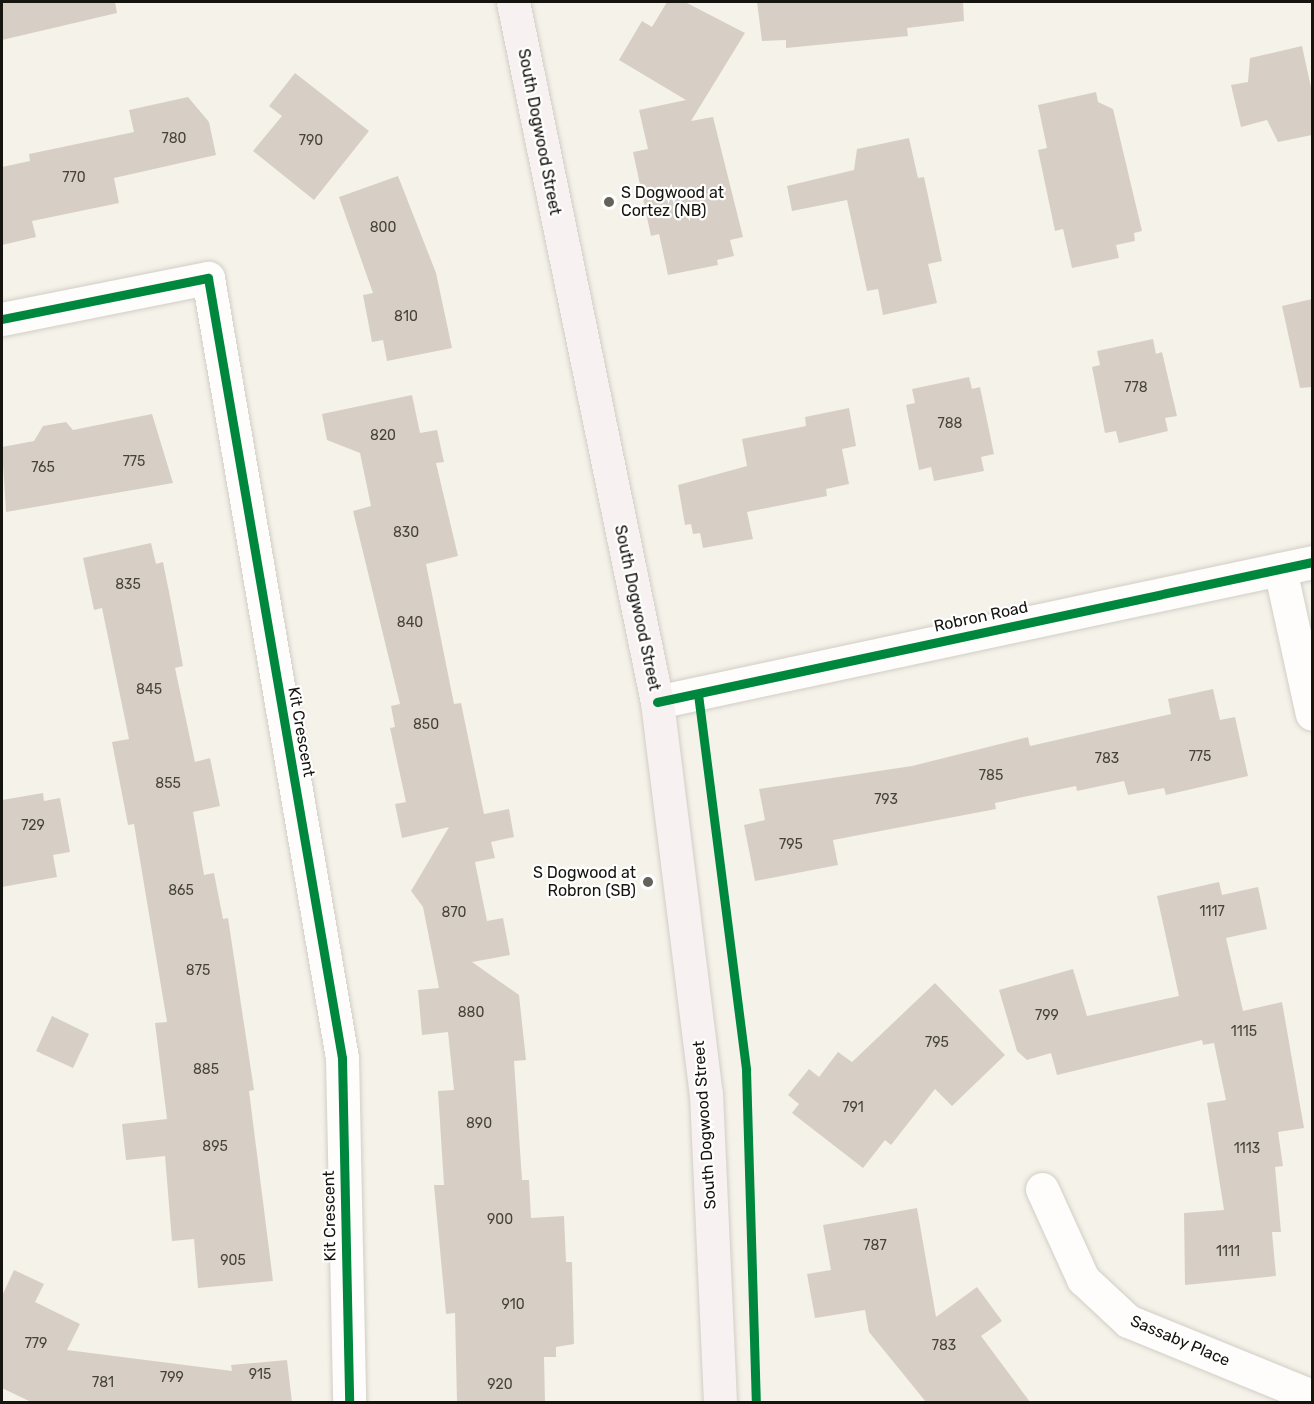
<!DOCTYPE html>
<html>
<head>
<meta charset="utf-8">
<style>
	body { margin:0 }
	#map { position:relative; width:1314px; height:1404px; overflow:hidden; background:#f5f2e9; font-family:Rubik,sans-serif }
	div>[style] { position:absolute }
	.building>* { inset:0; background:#d7cfc6 }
	.roads { filter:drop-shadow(0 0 2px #d1cec6) drop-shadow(0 0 2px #d1cec6) }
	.minor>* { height:33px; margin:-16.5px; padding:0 16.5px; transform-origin:16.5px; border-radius:16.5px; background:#fefdfc }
	.tertiary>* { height:33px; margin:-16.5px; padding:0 16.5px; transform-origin:16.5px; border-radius:16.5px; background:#fefdfc }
	.secondary>* { height:33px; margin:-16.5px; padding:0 16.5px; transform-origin:16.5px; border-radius:16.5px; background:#f7f1f2 }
	.cycleway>* { height:9px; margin:-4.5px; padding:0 4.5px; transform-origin:4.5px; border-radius:4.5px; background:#00873e }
	.dots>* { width:16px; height:16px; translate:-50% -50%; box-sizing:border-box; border:3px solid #fff; border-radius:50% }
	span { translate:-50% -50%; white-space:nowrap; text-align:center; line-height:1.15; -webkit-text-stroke:4.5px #fff; paint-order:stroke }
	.number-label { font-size:14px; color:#46433c }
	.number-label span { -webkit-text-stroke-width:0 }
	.street-label { font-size:16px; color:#16140e }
	.poi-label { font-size:16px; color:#16140e }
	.left { translate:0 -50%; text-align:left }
	.right { translate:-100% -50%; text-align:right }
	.frame { position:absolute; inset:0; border:3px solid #16140e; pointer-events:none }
</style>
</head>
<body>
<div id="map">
	<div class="building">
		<i style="clip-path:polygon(2px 2px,115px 2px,117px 13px,2px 40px)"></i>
		<i style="clip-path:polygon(667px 2px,685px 2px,745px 33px,691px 121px,713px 117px,743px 237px,730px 240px,734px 256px,717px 260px,718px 265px,668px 275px,659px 234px,651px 236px,633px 152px,648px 149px,639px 110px,686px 100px,619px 60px,642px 21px,652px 27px)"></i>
		<i style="clip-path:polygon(757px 2px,963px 2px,964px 21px,907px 28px,908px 36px,786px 48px,786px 40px,762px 41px)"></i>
		<i style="clip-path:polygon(1302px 46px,1312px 92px,1312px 135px,1278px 142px,1267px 120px,1241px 127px,1231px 85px,1248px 82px,1250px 58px)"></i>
		<i style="clip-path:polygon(295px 73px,369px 131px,314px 200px,253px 151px,282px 116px,269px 106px)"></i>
		<i style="clip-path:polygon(1096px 92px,1098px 102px,1113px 109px,1142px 231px,1134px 233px,1135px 241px,1116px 245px,1119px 258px,1072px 268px,1063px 229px,1055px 231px,1038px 150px,1047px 148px,1038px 105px)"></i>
		<i style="clip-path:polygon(188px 97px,209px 122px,216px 155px,114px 178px,119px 203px,32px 221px,36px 237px,2px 245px,2px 167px,30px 161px,29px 154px,134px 132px,129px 110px)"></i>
		<i style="clip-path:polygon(909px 138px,918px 178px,924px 177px,942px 261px,928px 264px,937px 303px,883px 315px,878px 289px,867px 291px,847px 200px,792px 211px,787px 186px,854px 170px,857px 149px)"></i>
		<i style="clip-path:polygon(398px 176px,436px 273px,452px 348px,387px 361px,383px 340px,372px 342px,363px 295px,373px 293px,339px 197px)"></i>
		<i style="clip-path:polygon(1312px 299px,1312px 387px,1300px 388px,1282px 306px)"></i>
		<i style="clip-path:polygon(1153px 339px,1156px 354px,1162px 352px,1177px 416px,1165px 418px,1168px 431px,1119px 443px,1116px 431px,1105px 433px,1092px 367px,1100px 365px,1097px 351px)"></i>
		<i style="clip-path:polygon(969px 377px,972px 389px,980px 387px,994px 454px,981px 457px,984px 471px,934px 481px,931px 467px,919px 470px,906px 405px,915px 403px,912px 389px)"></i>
		<i style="clip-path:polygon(412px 395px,420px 433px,437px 430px,444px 462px,436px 463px,458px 556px,426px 564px,454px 704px,461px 703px,484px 814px,509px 809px,514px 837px,491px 842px,495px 858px,475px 862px,487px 921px,503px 918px,510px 955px,472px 962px,519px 995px,526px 1060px,514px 1061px,522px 1180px,529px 1180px,531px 1218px,564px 1216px,566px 1262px,572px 1262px,574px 1344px,556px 1347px,556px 1357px,544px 1357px,545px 1402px,457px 1402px,455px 1313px,446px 1314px,434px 1185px,444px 1185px,438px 1091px,454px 1090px,448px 1032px,422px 1035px,418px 990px,439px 988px,423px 907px,411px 891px,449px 827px,402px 838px,395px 804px,406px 802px,390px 728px,395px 727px,391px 706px,400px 704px,353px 511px,371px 506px,360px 453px,327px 440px,322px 414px)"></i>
		<i style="clip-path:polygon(849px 408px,856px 446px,842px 449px,849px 484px,826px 489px,827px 496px,747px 512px,753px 539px,703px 548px,700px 533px,693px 534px,691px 524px,685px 525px,678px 485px,747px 466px,742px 439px,806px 426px,805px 417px)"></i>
		<i style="clip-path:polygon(152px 414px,173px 483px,6px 512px,2px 447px,34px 441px,43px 426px,66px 422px,73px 430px)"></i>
		<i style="clip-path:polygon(151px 543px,156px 564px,163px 562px,172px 607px,183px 666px,175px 668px,195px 762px,210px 758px,220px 806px,193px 812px,204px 875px,214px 873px,223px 919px,228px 918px,254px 1090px,249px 1091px,273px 1281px,198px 1288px,194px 1239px,172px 1241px,165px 1156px,126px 1160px,122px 1124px,167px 1119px,155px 1023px,167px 1022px,134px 824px,128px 825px,112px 742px,129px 739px,102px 608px,94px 610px,83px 558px)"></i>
		<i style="clip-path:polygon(1213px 689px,1220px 720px,1235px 717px,1248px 776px,1166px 795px,1164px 788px,1128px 795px,1124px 781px,1077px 791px,1076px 786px,995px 803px,996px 809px,833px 840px,838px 865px,755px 881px,744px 825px,765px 820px,759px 789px,912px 766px,1028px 737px,1030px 746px,1171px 714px,1168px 699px)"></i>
		<i style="clip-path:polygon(43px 793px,44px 801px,60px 798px,70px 852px,53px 855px,57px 877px,2px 887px,2px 800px)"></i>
		<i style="clip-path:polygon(1219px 882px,1222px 895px,1258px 887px,1267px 929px,1226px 938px,1243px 1011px,1282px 1002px,1304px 1128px,1278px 1132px,1283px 1166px,1275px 1167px,1281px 1232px,1272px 1232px,1276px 1276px,1185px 1285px,1184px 1213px,1224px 1210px,1207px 1103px,1226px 1100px,1214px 1043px,1203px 1045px,1202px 1040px,1057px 1075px,1051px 1053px,1027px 1060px,1017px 1051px,999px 990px,1073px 969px,1087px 1016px,1179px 996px,1157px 896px)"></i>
		<i style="clip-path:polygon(935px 983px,1005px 1055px,952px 1106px,935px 1089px,891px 1145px,885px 1140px,863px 1168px,792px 1113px,799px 1104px,788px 1095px,809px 1069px,819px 1077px,838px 1052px,852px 1062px)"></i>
		<i style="clip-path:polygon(52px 1016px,89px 1034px,73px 1068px,36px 1051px)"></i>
		<i style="clip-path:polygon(917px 1208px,936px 1317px,977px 1287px,1002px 1321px,981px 1336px,1030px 1402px,926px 1402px,869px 1332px,865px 1310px,815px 1318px,807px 1274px,831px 1270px,823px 1225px)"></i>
		<i style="clip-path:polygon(14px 1270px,44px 1284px,35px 1302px,80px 1324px,67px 1350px,232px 1371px,231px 1365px,287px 1360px,292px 1402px,31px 1402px,2px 1388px,2px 1296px)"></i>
	</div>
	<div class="roads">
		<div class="minor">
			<i style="left:2px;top:319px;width:210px;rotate:-11.3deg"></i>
			<i style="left:208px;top:278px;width:791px;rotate:80.25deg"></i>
			<i style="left:342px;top:1058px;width:344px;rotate:88.8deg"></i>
			<i style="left:1280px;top:569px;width:148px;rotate:77.6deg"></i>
			<i style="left:1042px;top:1189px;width:99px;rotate:65.5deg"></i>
			<i style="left:1083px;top:1279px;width:62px;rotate:43deg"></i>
			<i style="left:1128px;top:1321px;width:199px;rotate:22.2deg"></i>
		</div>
		<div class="tertiary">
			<i style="left:657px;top:702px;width:670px;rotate:-12.06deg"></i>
		</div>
		<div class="secondary">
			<i style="left:513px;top:2px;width:715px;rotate:78.38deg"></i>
			<i style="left:657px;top:702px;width:395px;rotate:82.9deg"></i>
			<i style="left:706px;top:1094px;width:308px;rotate:87.4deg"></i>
		</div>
	</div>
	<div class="cycleway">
		<i style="left:2px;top:319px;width:210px;rotate:-11.3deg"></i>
		<i style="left:208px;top:278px;width:791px;rotate:80.25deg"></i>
		<i style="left:342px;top:1058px;width:344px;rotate:88.8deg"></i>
		<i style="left:698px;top:694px;width:379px;rotate:82.7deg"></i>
		<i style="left:746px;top:1070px;width:332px;rotate:88.3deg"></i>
		<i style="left:657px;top:702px;width:670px;rotate:-12.06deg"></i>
	</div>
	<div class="dots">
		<i style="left:609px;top:202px;background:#64625b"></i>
		<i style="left:648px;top:882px;background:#64625b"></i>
	</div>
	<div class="number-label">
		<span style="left:174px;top:139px">780</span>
		<span style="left:311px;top:141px">790</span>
		<span style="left:74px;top:178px">770</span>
		<span style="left:383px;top:228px">800</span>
		<span style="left:406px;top:317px">810</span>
		<span style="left:1136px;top:388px">778</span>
		<span style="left:950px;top:424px">788</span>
		<span style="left:383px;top:436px">820</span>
		<span style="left:134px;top:462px">775</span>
		<span style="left:43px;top:468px">765</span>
		<span style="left:406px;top:533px">830</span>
		<span style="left:128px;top:585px">835</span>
		<span style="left:410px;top:623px">840</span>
		<span style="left:149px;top:690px">845</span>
		<span style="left:426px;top:725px">850</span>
		<span style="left:1200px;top:757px">775</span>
		<span style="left:1107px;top:759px">783</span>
		<span style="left:991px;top:776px">785</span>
		<span style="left:168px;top:784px">855</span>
		<span style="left:886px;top:800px">793</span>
		<span style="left:33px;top:826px">729</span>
		<span style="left:791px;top:845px">795</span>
		<span style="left:181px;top:891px">865</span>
		<span style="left:1212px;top:912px">1117</span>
		<span style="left:454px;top:913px">870</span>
		<span style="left:198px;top:971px">875</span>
		<span style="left:471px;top:1013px">880</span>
		<span style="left:1047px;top:1016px">799</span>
		<span style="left:1244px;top:1032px">1115</span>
		<span style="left:937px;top:1043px">795</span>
		<span style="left:206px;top:1070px">885</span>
		<span style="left:853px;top:1108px">791</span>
		<span style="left:479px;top:1124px">890</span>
		<span style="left:215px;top:1147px">895</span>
		<span style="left:1247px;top:1149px">1113</span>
		<span style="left:500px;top:1220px">900</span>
		<span style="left:875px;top:1246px">787</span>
		<span style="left:1228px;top:1252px">1111</span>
		<span style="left:233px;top:1261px">905</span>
		<span style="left:513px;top:1305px">910</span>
		<span style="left:36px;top:1344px">779</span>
		<span style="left:944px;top:1346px">783</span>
		<span style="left:260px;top:1375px">915</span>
		<span style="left:172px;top:1378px">799</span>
		<span style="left:103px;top:1383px">781</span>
		<span style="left:500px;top:1385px">920</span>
	</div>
	<div class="street-label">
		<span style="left:539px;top:132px;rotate:79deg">South Dogwood Street</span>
		<span style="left:637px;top:608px;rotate:78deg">South Dogwood Street</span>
		<span style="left:981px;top:617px;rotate:-12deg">Robron Road</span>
		<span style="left:301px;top:732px;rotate:80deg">Kit Crescent</span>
		<span style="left:705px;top:1125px;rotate:-94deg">South Dogwood Street</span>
		<span style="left:330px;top:1216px;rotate:-91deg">Kit Crescent</span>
		<span style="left:1180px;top:1341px;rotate:23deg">Sassaby Place</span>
	</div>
	<div class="poi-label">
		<span class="left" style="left:621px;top:202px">S Dogwood at<br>Cortez (NB)</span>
		<span class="right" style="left:636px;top:882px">S Dogwood at<br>Robron (SB)</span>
	</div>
	<div class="frame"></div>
</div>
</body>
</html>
